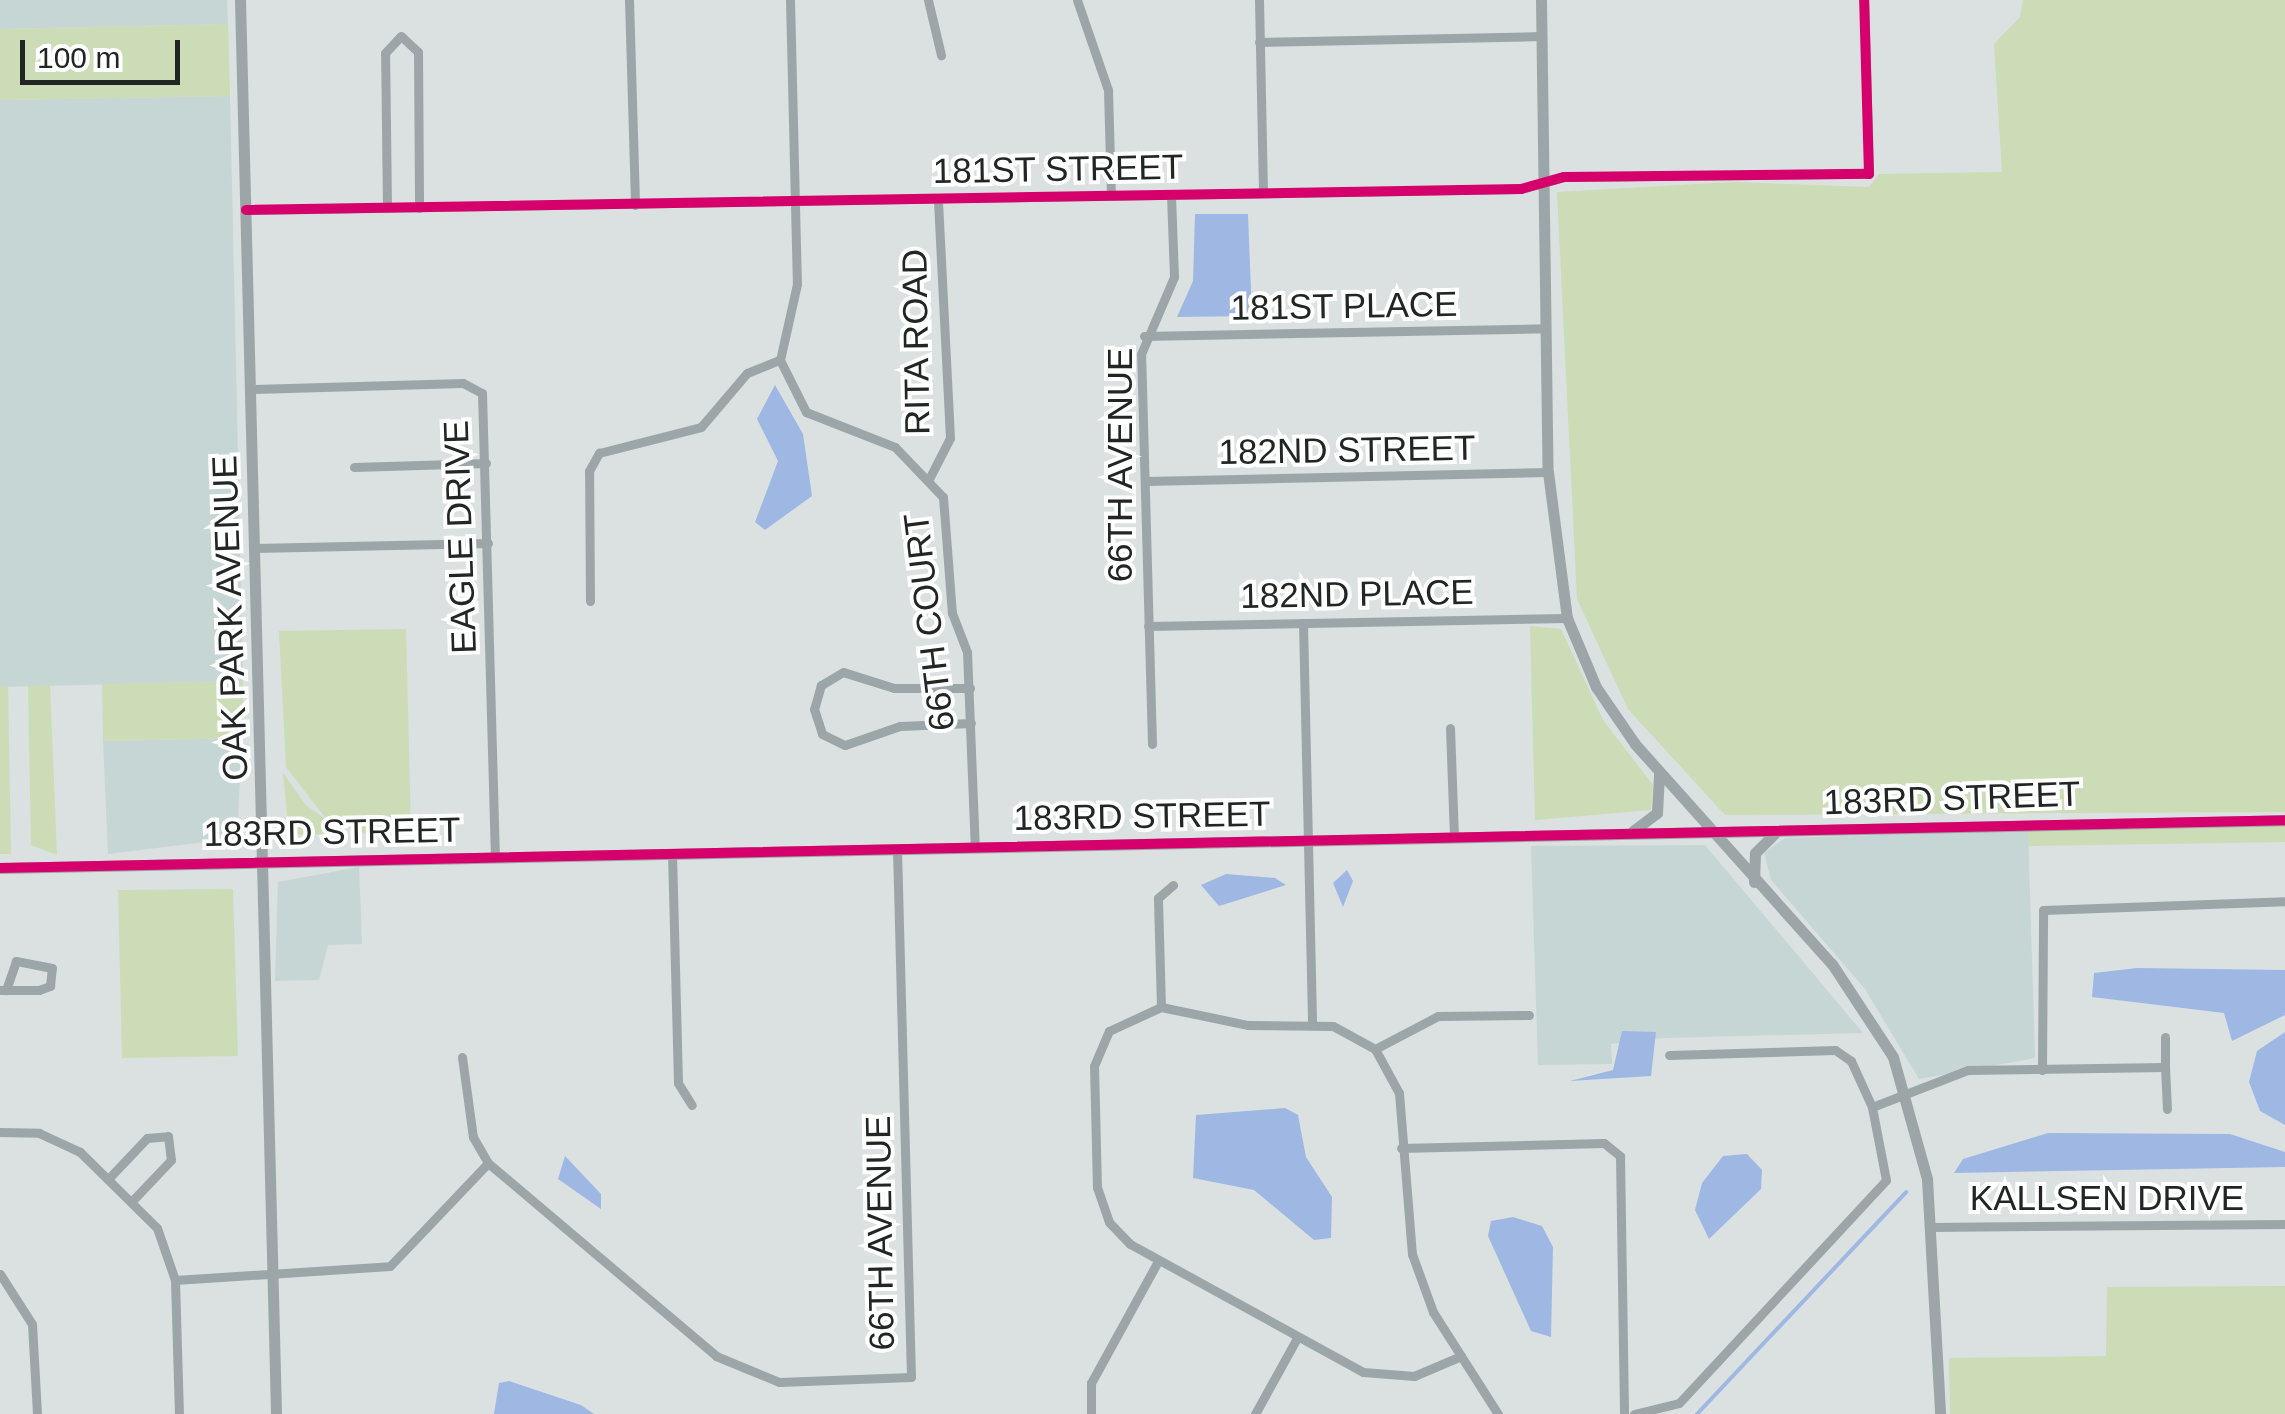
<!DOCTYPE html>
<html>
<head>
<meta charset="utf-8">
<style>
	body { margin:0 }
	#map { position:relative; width:2285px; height:1414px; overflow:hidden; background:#dae1e0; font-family:Helvetica,sans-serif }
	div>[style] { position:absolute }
	.built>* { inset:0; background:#c6d6d5 }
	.green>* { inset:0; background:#cbdcb6 }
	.water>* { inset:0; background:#9fb8e3 }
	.stream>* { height:4px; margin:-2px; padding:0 2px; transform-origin:2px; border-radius:2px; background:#9fb8e3 }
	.minor>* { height:9px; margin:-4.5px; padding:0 4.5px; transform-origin:4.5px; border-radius:4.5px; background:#9ca6a9 }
	.tertiary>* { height:11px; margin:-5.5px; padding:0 5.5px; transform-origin:5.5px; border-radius:5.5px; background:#9ca6a9 }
	.cycleway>* { height:10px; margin:-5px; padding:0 5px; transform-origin:5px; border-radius:5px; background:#d6006c }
	span { translate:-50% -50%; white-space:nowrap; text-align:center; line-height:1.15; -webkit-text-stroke:8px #fff; paint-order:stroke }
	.street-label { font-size:35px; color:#212625 }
	.scale { position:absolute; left:20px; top:40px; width:160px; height:45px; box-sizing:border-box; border:5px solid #212625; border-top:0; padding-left:12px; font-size:30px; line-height:35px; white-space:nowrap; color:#212625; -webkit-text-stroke:8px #fff; paint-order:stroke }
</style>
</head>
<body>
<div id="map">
	<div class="built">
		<i style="clip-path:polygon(0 0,227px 0,228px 24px,0 29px)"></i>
		<i style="clip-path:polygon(230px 96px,243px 681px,0 687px,0 100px)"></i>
		<i style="clip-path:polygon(242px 738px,237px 838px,108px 854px,103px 741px)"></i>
		<i style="clip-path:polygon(2028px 830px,2035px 1058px,1919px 1079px,1865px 989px,1771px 880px,1764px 853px,1785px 838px)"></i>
		<i style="clip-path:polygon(1705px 845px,1863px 1033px,1665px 1038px,1611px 1044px,1612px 1064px,1538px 1065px,1531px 846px)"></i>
		<i style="clip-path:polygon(359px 867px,362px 944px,328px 945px,319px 980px,275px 981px,278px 882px)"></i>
	</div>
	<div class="green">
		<i style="clip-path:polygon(2023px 0,2285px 0,2285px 812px,1725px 815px,1628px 709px,1577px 599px,1557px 192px,1733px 182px,1869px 187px,1879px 174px,2002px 172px,1994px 44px,2020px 17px)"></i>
		<i style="clip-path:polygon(228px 24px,230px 96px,0 100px,0 29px)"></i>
		<i style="clip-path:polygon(1530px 626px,1561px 629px,1603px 720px,1653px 785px,1651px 810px,1535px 820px)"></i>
		<i style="clip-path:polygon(406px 629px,411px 832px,360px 833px,324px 816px,286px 767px,279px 631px)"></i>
		<i style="clip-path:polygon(243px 681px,242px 738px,103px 741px,102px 684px)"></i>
		<i style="clip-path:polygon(50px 685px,57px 855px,31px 845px,28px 686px)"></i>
		<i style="clip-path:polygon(8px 686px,11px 854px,0 854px,0 687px)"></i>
		<i style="clip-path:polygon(283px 773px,306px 805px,346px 834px,289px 835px)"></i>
		<i style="clip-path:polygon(2264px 825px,2285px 826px,2285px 842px,2028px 846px,2028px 830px)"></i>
		<i style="clip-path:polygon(233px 889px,238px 1056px,122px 1058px,118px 890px)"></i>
		<i style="clip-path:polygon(2285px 1286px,2285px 1414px,1950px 1414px,1949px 1358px,2106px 1356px,2107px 1287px)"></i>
	</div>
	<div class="water">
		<i style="clip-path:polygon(1195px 214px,1248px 214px,1252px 316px,1177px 317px,1193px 281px)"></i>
		<i style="clip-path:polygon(775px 385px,803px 434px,812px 496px,765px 530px,755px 522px,778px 461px,757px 419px)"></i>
		<i style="clip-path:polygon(1347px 870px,1353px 881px,1343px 907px,1333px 883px)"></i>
		<i style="clip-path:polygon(1226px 874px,1275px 878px,1286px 885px,1219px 906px,1201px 885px)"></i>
		<i style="clip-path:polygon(2137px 968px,2285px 970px,2285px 1015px,2232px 1041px,2224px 1013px,2092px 997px,2094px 973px)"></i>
		<i style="clip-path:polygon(1622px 1031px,1656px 1032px,1651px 1076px,1570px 1081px,1613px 1070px)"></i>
		<i style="clip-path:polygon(2285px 1032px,2285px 1125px,2260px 1111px,2249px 1082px,2257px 1051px)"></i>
		<i style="clip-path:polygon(1285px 1108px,1298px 1115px,1306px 1157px,1332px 1197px,1331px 1238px,1314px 1240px,1254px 1190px,1193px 1178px,1196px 1115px)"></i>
		<i style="clip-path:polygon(2048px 1133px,2230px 1134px,2285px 1152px,2285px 1167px,1954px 1173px,1963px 1159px)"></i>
		<i style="clip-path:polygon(1747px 1154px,1762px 1170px,1761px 1189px,1709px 1239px,1695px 1210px,1702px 1183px,1723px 1156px)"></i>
		<i style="clip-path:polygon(565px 1156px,601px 1194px,601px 1209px,558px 1179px)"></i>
		<i style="clip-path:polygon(1513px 1217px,1542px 1226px,1553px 1247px,1551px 1337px,1531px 1331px,1488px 1236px,1491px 1221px)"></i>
		<i style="clip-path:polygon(509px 1381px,581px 1405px,594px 1414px,494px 1414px,499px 1383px)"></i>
	</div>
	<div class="stream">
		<i style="left:1697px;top:1414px;width:305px;rotate:-46.7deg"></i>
	</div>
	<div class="minor">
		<i style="left:629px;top:0;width:205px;rotate:88.3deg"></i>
		<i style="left:790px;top:0;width:284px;rotate:88.6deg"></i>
		<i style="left:797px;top:284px;width:78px;rotate:102.6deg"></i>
		<i style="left:780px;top:360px;width:58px;rotate:63.4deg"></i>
		<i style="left:806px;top:412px;width:96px;rotate:21.5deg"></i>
		<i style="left:895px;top:447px;width:69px;rotate:46.2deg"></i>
		<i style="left:943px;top:497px;width:116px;rotate:85.6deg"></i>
		<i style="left:952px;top:613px;width:42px;rotate:69deg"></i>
		<i style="left:967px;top:652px;width:195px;rotate:87.7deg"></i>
		<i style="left:928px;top:0;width:57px;rotate:76.7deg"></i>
		<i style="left:1077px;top:0;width:95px;rotate:71deg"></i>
		<i style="left:1108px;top:90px;width:105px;rotate:88.4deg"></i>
		<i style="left:1259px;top:0;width:193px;rotate:88.8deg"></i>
		<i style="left:1259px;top:42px;width:283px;rotate:-1.2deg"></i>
		<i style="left:387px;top:208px;width:155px;rotate:-90.7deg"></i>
		<i style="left:385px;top:53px;width:23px;rotate:-47deg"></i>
		<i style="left:401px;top:36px;width:23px;rotate:43deg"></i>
		<i style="left:418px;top:52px;width:156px;rotate:89.6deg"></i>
		<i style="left:246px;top:210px;width:1275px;rotate:-0.94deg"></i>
		<i style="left:1521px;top:189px;width:45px;rotate:-15.6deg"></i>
		<i style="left:1564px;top:177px;width:305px;rotate:-0.6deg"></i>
		<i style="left:1869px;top:174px;width:174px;rotate:-91.6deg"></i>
		<i style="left:1144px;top:336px;width:401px;rotate:-1.1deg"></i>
		<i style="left:251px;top:389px;width:212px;rotate:-1.6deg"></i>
		<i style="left:463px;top:383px;width:21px;rotate:28deg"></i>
		<i style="left:482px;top:393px;width:462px;rotate:88.4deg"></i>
		<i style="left:354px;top:467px;width:132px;rotate:-1.7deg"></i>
		<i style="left:930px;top:477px;width:44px;rotate:-62.9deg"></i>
		<i style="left:950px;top:438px;width:239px;rotate:-92.9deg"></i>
		<i style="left:1146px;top:481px;width:402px;rotate:-1.3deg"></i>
		<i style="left:255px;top:548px;width:233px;rotate:-1.2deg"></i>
		<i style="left:590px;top:601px;width:130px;rotate:-90.4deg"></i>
		<i style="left:589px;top:471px;width:21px;rotate:-61deg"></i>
		<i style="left:599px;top:453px;width:105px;rotate:-14.3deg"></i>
		<i style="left:701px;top:427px;width:71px;rotate:-49.6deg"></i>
		<i style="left:747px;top:373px;width:35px;rotate:-22deg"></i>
		<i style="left:1303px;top:623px;width:401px;rotate:88.7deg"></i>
		<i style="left:1148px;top:626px;width:419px;rotate:-1.1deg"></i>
		<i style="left:970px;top:688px;width:76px;rotate:180deg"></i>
		<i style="left:894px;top:688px;width:53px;rotate:-162.6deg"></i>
		<i style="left:843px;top:672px;width:26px;rotate:149deg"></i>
		<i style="left:821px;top:685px;width:25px;rotate:106deg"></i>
		<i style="left:814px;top:709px;width:26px;rotate:72deg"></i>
		<i style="left:822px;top:734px;width:25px;rotate:26deg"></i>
		<i style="left:845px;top:745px;width:58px;rotate:-19.1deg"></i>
		<i style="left:900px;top:726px;width:71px;rotate:-2.4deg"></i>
		<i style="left:1450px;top:728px;width:108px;rotate:87.9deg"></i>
		<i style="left:1152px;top:744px;width:390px;rotate:-91.6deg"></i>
		<i style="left:1141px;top:354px;width:84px;rotate:-66.8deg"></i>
		<i style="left:1174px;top:277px;width:83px;rotate:-92.1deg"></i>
		<i style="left:672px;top:853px;width:230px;rotate:88.5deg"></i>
		<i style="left:678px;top:1083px;width:26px;rotate:58deg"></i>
		<i style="left:0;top:990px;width:39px"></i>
		<i style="left:39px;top:990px;width:12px;rotate:-20deg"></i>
		<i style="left:50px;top:986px;width:18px;rotate:-84deg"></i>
		<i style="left:52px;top:968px;width:37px;rotate:-169deg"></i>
		<i style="left:16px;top:961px;width:31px;rotate:109deg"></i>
		<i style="left:1161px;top:1007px;width:109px;rotate:-91.6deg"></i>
		<i style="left:1158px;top:898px;width:20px;rotate:-41deg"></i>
		<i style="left:2165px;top:1037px;width:30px;rotate:90deg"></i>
		<i style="left:1375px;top:1049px;width:71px;rotate:-27.6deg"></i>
		<i style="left:1438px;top:1016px;width:91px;rotate:-0.6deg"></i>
		<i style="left:462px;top:1057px;width:81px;rotate:82.2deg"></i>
		<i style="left:473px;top:1137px;width:30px;rotate:60deg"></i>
		<i style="left:488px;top:1163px;width:299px;rotate:40.2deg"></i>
		<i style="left:716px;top:1356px;width:68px;rotate:22.4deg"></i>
		<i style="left:779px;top:1382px;width:132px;rotate:-2.2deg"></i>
		<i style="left:911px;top:1377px;width:528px;rotate:-91.52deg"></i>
		<i style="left:2042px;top:1070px;width:160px;rotate:-89.6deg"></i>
		<i style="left:2043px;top:910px;width:242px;rotate:-2.1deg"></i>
		<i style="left:1872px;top:1107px;width:103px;rotate:-21.1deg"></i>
		<i style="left:1968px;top:1070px;width:197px;rotate:-0.9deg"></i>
		<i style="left:2165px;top:1067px;width:42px;rotate:87.3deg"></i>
		<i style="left:0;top:1132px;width:39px;rotate:1deg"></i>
		<i style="left:39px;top:1133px;width:45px;rotate:24.9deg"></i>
		<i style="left:80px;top:1152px;width:108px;rotate:44.6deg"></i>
		<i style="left:157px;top:1228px;width:55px;rotate:70.9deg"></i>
		<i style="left:175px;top:1280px;width:134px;rotate:88.3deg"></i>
		<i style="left:1401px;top:1148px;width:203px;rotate:-1.4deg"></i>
		<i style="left:1604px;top:1143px;width:21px;rotate:39deg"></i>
		<i style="left:1620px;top:1156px;width:258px;rotate:89.1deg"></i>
		<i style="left:109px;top:1178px;width:55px;rotate:-46.5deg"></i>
		<i style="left:147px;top:1138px;width:21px;rotate:-5deg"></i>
		<i style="left:168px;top:1136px;width:24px;rotate:83deg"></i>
		<i style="left:171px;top:1160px;width:57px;rotate:133.6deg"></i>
		<i style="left:1930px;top:1227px;width:355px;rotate:-0.5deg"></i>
		<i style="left:0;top:1274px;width:59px;rotate:57.4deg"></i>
		<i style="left:32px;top:1324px;width:90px;rotate:86.8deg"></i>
		<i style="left:175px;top:1280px;width:215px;rotate:-3.7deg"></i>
		<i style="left:390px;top:1266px;width:142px;rotate:-46.4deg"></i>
		<i style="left:1461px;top:1356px;width:51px;rotate:156.9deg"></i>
		<i style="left:1414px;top:1376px;width:51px;rotate:-175.5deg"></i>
		<i style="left:1363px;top:1372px;width:266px;rotate:-151.2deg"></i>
		<i style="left:1130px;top:1244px;width:30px;rotate:-134deg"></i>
		<i style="left:1109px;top:1222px;width:36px;rotate:-109deg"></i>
		<i style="left:1097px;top:1188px;width:122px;rotate:-91.4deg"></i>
		<i style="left:1094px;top:1066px;width:38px;rotate:-67deg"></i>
		<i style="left:1109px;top:1031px;width:57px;rotate:-24.8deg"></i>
		<i style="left:1161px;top:1007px;width:89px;rotate:11.7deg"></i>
		<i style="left:1248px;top:1025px;width:85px;rotate:0.7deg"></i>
		<i style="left:1333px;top:1026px;width:48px;rotate:28.7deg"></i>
		<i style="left:1375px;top:1049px;width:50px;rotate:61.4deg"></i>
		<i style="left:1399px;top:1093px;width:162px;rotate:85.4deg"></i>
		<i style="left:1412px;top:1254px;width:62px;rotate:70.1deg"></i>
		<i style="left:1433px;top:1312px;width:52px;rotate:57.5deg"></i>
		<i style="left:1461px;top:1356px;width:69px;rotate:57.5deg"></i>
		<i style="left:1091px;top:1414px;width:31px;rotate:-90deg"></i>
		<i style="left:1091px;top:1383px;width:139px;rotate:-61.2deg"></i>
		<i style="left:1255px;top:1414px;width:87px;rotate:-61.1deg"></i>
		<i style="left:1634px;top:1414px;width:46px;rotate:-13.7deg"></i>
		<i style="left:1679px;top:1403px;width:304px;rotate:-47.1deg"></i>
		<i style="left:1886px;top:1180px;width:74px;rotate:-100.9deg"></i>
		<i style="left:1872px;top:1107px;width:51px;rotate:-114.5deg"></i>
		<i style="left:1851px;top:1061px;width:19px;rotate:-145deg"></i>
		<i style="left:1835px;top:1050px;width:166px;rotate:178.3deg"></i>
	</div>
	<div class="tertiary">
		<i style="left:240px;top:0;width:1414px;rotate:88.54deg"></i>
		<i style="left:1541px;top:0;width:472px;rotate:89.2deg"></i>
		<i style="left:1548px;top:472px;width:147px;rotate:82.6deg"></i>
		<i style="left:1567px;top:618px;width:75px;rotate:67.2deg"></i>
		<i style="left:1596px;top:687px;width:69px;rotate:55.6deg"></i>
		<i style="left:1635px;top:744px;width:295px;rotate:48.2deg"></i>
		<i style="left:1832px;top:964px;width:111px;rotate:56.7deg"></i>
		<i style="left:1893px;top:1057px;width:127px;rotate:74.4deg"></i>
		<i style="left:1927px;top:1179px;width:235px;rotate:86.8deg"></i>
		<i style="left:1633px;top:831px;width:30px;rotate:-37deg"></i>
		<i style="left:1657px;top:813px;width:39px;rotate:-87deg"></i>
		<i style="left:0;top:868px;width:2286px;rotate:-1.2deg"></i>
		<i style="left:1754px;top:882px;width:29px;rotate:-88deg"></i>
		<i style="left:1755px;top:853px;width:31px;rotate:-45deg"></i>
	</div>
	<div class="cycleway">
		<i style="left:246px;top:210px;width:1275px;rotate:-0.94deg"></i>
		<i style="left:1521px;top:189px;width:45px;rotate:-15.6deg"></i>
		<i style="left:1564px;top:177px;width:305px;rotate:-0.6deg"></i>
		<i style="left:1869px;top:174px;width:174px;rotate:-91.6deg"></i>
		<i style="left:0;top:868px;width:2286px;rotate:-1.2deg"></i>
	</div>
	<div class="street-label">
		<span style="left:1058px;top:169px;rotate:-1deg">181ST STREET</span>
		<span style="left:1344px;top:306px;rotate:-1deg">181ST PLACE</span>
		<span style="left:916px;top:342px;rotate:-91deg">RITA ROAD</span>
		<span style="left:1347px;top:450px;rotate:-1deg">182ND STREET</span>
		<span style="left:1120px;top:465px;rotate:-90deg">66TH AVENUE</span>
		<span style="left:460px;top:537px;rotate:-92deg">EAGLE DRIVE</span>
		<span style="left:1357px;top:594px;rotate:-1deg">182ND PLACE</span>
		<span style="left:230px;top:618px;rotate:-92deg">OAK PARK AVENUE</span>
		<span style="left:929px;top:622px;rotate:-97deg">66TH COURT</span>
		<span style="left:1952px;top:798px;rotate:-2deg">183RD STREET</span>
		<span style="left:1142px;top:816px;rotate:-1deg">183RD STREET</span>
		<span style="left:332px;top:832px;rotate:-1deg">183RD STREET</span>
		<span style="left:2107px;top:1198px">KALLSEN DRIVE</span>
		<span style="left:880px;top:1233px;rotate:-91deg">66TH AVENUE</span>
	</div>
	<div class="scale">100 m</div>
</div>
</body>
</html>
